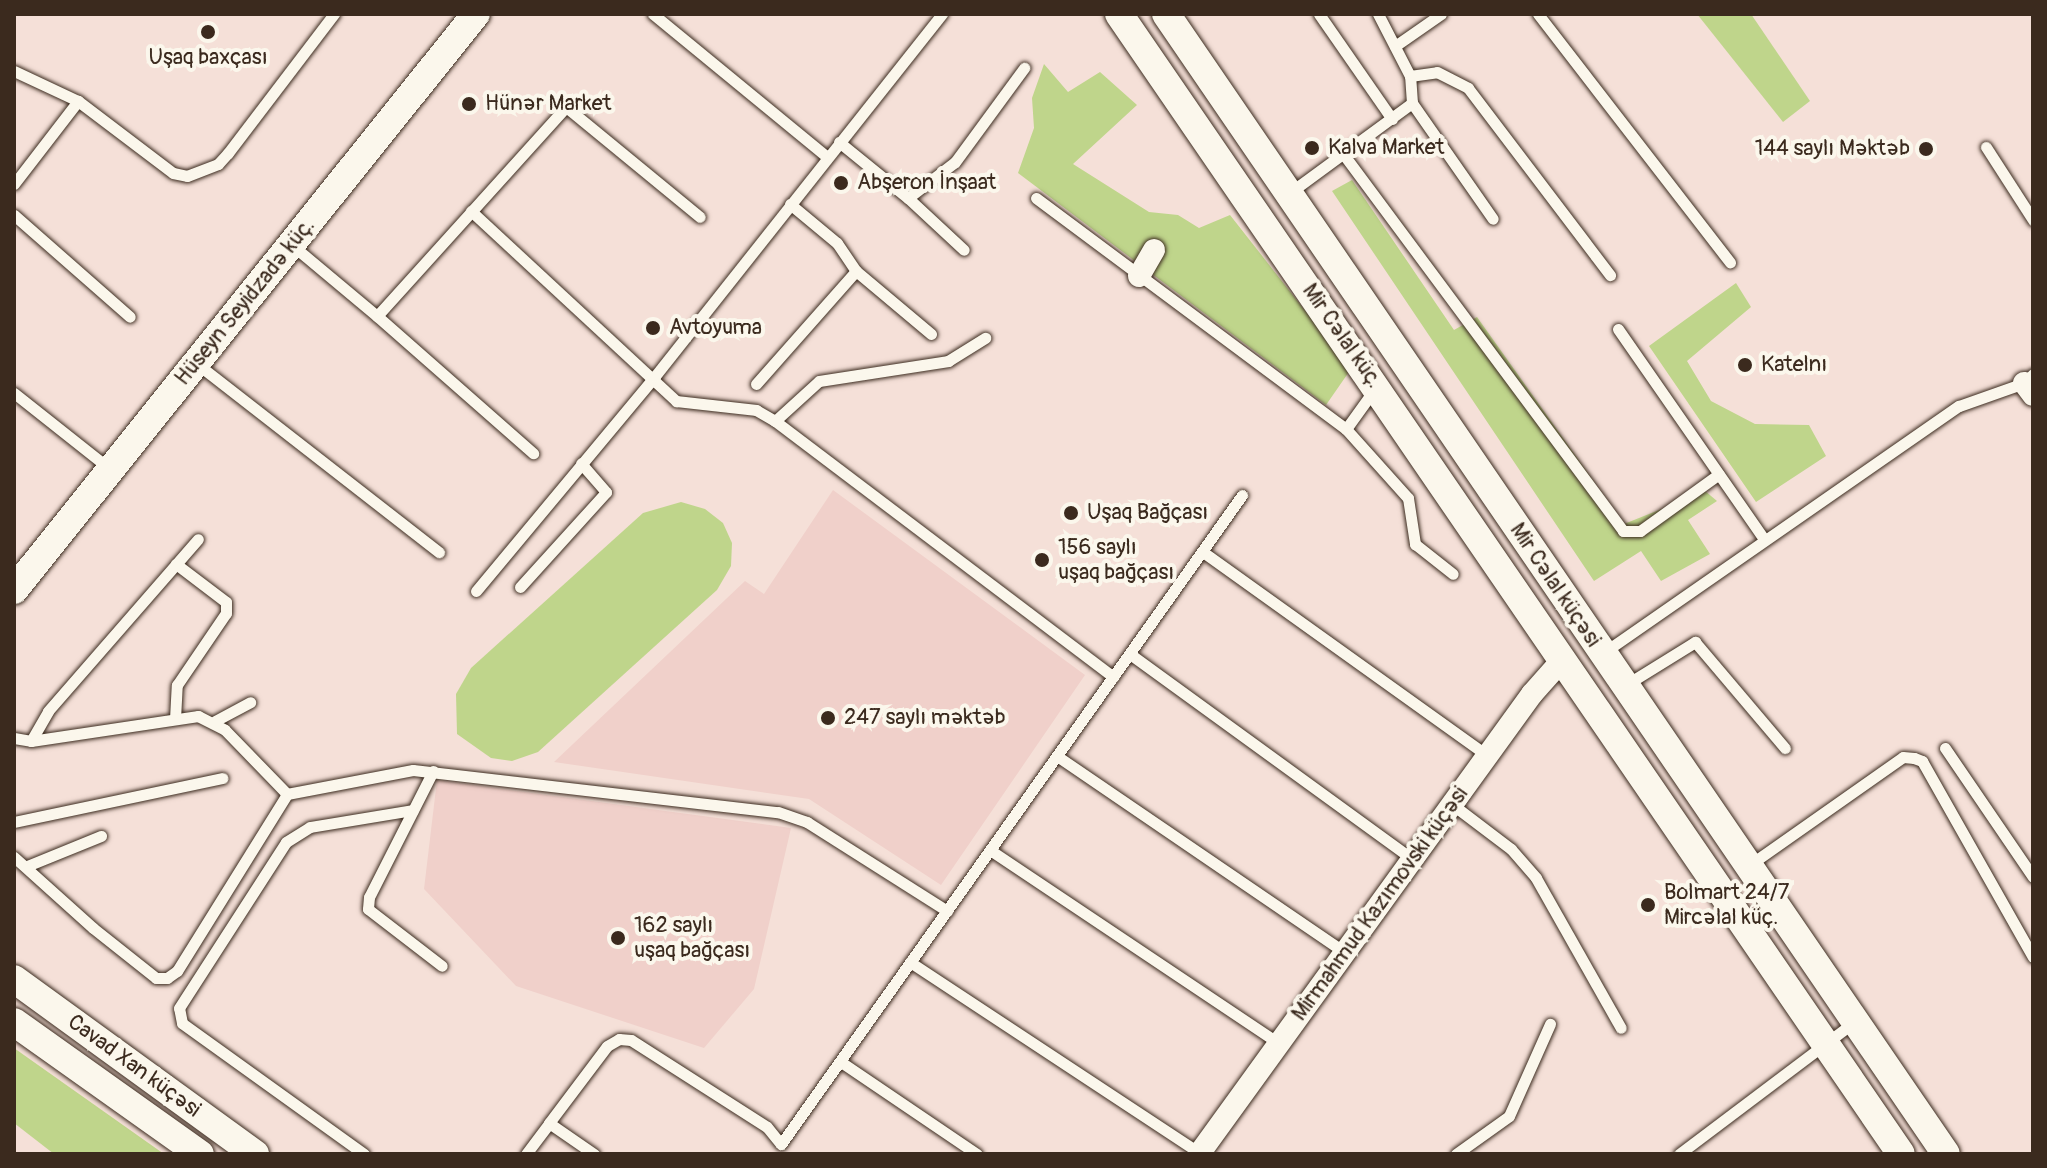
<!DOCTYPE html>
<html>
<head>
<meta charset="utf-8">
<style>
	body { margin:0 }
	#map { position:relative; width:2047px; height:1168px; overflow:hidden; background:#f5e0d8; font-family:Pangolin,sans-serif }
	div>[style] { position:absolute }
	.built>* { inset:0; background:#f0d0ca }
	.green>* { inset:0; background:#bfd58b }
	.roads { filter:drop-shadow(0 0 2px #3b2a1e) drop-shadow(0 0 2px #3b2a1e) }
	.service>* { height:11px; margin:-5.5px; padding:0 5.5px; transform-origin:5.5px; border-radius:5.5px; background:#fbf7ec }
	.minor>* { height:22px; margin:-11px; padding:0 11px; transform-origin:11px; border-radius:11px; background:#fbf7ec }
	.tertiary>* { height:28px; margin:-14px; padding:0 14px; transform-origin:14px; border-radius:14px; background:#fbf7ec }
	.dots>* { width:22px; height:22px; translate:-50% -50%; box-sizing:border-box; border:4px solid #fbf7ec; border-radius:50% }
	span { translate:-50% -50%; white-space:nowrap; text-align:center; line-height:1.15; -webkit-text-stroke:8px #fbf7ec; paint-order:stroke }
	.poi-label { font-size:22px; color:#3b2a1e }
	.left { translate:0 -50%; text-align:left }
	.right { translate:-100% -50%; text-align:right }
	.street-label { font-size:22px; color:#3b2a1e }
	.frame { position:absolute; inset:0; border:16px solid #3b2a1e; pointer-events:none }
</style>
</head>
<body>
<div id="map">
	<div class="built">
		<i style="clip-path:polygon(833px 490px,1085px 675px,941px 885px,809px 799px,554px 762px,745px 581px,764px 594px)"></i>
		<i style="clip-path:polygon(437px 780px,791px 828px,754px 989px,704px 1048px,516px 986px,424px 889px)"></i>
	</div>
	<div class="green">
		<i style="clip-path:polygon(1697px 14px,1751px 14px,1810px 101px,1783px 122px)"></i>
		<i style="clip-path:polygon(1044px 64px,1068px 92px,1100px 72px,1137px 105px,1073px 164px,1149px 212px,1178px 215px,1199px 228px,1230px 215px,1351px 369px,1326px 405px,1018px 173px,1034px 128px,1032px 98px)"></i>
		<i style="clip-path:polygon(1352px 180px,1454px 330px,1477px 317px,1624px 524px,1669px 506px,1698px 485px,1717px 501px,1688px 520px,1710px 554px,1661px 581px,1641px 551px,1594px 581px,1332px 191px)"></i>
		<i style="clip-path:polygon(1736px 283px,1751px 307px,1687px 361px,1711px 401px,1755px 424px,1809px 425px,1826px 456px,1756px 502px,1649px 346px)"></i>
		<i style="clip-path:polygon(681px 502px,705px 509px,723px 523px,732px 543px,731px 566px,717px 590px,538px 752px,512px 761px,491px 758px,457px 734px,456px 694px,471px 668px,643px 513px)"></i>
		<i style="clip-path:polygon(14px 1048px,164px 1154px,54px 1154px,14px 1123px)"></i>
	</div>
	<div class="roads">
		<div class="service">
			<i style="left:653px;top:14px;width:225px;rotate:39.4deg"></i>
			<i style="left:1319px;top:14px;width:128px;rotate:55.2deg"></i>
			<i style="left:1538px;top:14px;width:314px;rotate:52.3deg"></i>
			<i style="left:1395px;top:46px;width:56px;rotate:-34.8deg"></i>
			<i style="left:14px;top:71px;width:71px;rotate:25.1deg"></i>
			<i style="left:78px;top:101px;width:119px;rotate:37.2deg"></i>
			<i style="left:173px;top:173px;width:14px;rotate:12deg"></i>
			<i style="left:187px;top:176px;width:33px;rotate:-21deg"></i>
			<i style="left:218px;top:164px;width:15px;rotate:-48deg"></i>
			<i style="left:228px;top:153px;width:175px;rotate:-52.7deg"></i>
			<i style="left:1410px;top:76px;width:27px;rotate:-8deg"></i>
			<i style="left:1437px;top:72px;width:35px;rotate:27deg"></i>
			<i style="left:1468px;top:88px;width:235px;rotate:52.8deg"></i>
			<i style="left:1412px;top:103px;width:141px;rotate:55.1deg"></i>
			<i style="left:839px;top:142px;width:89px;rotate:39.1deg"></i>
			<i style="left:908px;top:198px;width:59px;rotate:-37.5deg"></i>
			<i style="left:955px;top:162px;width:117px;rotate:-53.7deg"></i>
			<i style="left:1986px;top:147px;width:87px;rotate:57.2deg"></i>
			<i style="left:1344px;top:155px;width:468px;rotate:53.4deg"></i>
			<i style="left:1623px;top:531px;width:17px"></i>
			<i style="left:1640px;top:531px;width:97px;rotate:-35.8deg"></i>
			<i style="left:14px;top:184px;width:105px;rotate:-52.4deg"></i>
			<i style="left:1288px;top:194px;width:154px;rotate:-36.3deg"></i>
			<i style="left:1412px;top:103px;width:27px;rotate:-94deg"></i>
			<i style="left:1410px;top:76px;width:70px;rotate:-117.3deg"></i>
			<i style="left:908px;top:198px;width:76px;rotate:42.9deg"></i>
			<i style="left:1036px;top:198px;width:387px;rotate:36.7deg"></i>
			<i style="left:1346px;top:429px;width:93px;rotate:48.1deg"></i>
			<i style="left:1408px;top:498px;width:47px;rotate:81.3deg"></i>
			<i style="left:1415px;top:544px;width:48px;rotate:38.3deg"></i>
			<i style="left:790px;top:204px;width:61px;rotate:39.7deg"></i>
			<i style="left:837px;top:243px;width:34px;rotate:56deg"></i>
			<i style="left:856px;top:271px;width:98px;rotate:40deg"></i>
			<i style="left:471px;top:211px;width:280px;rotate:42.8deg"></i>
			<i style="left:676px;top:401px;width:81px;rotate:6.4deg"></i>
			<i style="left:756px;top:410px;width:22px;rotate:30deg"></i>
			<i style="left:775px;top:421px;width:424px;rotate:37.1deg"></i>
			<i style="left:14px;top:215px;width:154px;rotate:41.3deg"></i>
			<i style="left:292px;top:245px;width:111px;rotate:39.9deg"></i>
			<i style="left:377px;top:316px;width:282px;rotate:-47.9deg"></i>
			<i style="left:566px;top:107px;width:173px;rotate:39.4deg"></i>
			<i style="left:377px;top:316px;width:208px;rotate:41.3deg"></i>
			<i style="left:1618px;top:329px;width:254px;rotate:55.2deg"></i>
			<i style="left:196px;top:363px;width:308px;rotate:37.9deg"></i>
			<i style="left:756px;top:384px;width:151px;rotate:-48.5deg"></i>
			<i style="left:14px;top:393px;width:122px;rotate:38.4deg"></i>
			<i style="left:775px;top:421px;width:59px;rotate:-42.3deg"></i>
			<i style="left:819px;top:381px;width:131px;rotate:-8.8deg"></i>
			<i style="left:948px;top:361px;width:44px;rotate:-31.9deg"></i>
			<i style="left:1346px;top:429px;width:48px;rotate:-54.3deg"></i>
			<i style="left:1203px;top:552px;width:350px;rotate:35.6deg"></i>
			<i style="left:520px;top:587px;width:128px;rotate:-47.8deg"></i>
			<i style="left:606px;top:492px;width:38px;rotate:-131deg"></i>
			<i style="left:476px;top:591px;width:280px;rotate:-50.2deg"></i>
			<i style="left:655px;top:376px;width:462px;rotate:-51.6deg"></i>
			<i style="left:1603px;top:653px;width:433px;rotate:-34.8deg"></i>
			<i style="left:1959px;top:406px;width:69px;rotate:-19.5deg"></i>
			<i style="left:2024px;top:383px;width:13px;rotate:-45deg"></i>
			<i style="left:1130px;top:654px;width:349px;rotate:36deg"></i>
			<i style="left:1624px;top:686px;width:84px;rotate:-31.8deg"></i>
			<i style="left:1695px;top:642px;width:139px;rotate:49.7deg"></i>
			<i style="left:175px;top:719px;width:34px;rotate:-87deg"></i>
			<i style="left:177px;top:685px;width:87px;rotate:-55.8deg"></i>
			<i style="left:226px;top:613px;width:11px;rotate:-90deg"></i>
			<i style="left:226px;top:602px;width:63px;rotate:-142.8deg"></i>
			<i style="left:215px;top:721px;width:40px;rotate:-28deg"></i>
			<i style="left:14px;top:738px;width:17px;rotate:10deg"></i>
			<i style="left:31px;top:741px;width:169px;rotate:-8.5deg"></i>
			<i style="left:198px;top:716px;width:30px;rotate:27deg"></i>
			<i style="left:225px;top:730px;width:89px;rotate:45.9deg"></i>
			<i style="left:287px;top:794px;width:128px;rotate:-10.8deg"></i>
			<i style="left:413px;top:770px;width:367px;rotate:6.6deg"></i>
			<i style="left:778px;top:812px;width:31px;rotate:19deg"></i>
			<i style="left:807px;top:822px;width:166px;rotate:32.4deg"></i>
			<i style="left:31px;top:741px;width:34px;rotate:-60deg"></i>
			<i style="left:48px;top:711px;width:228px;rotate:-48.9deg"></i>
			<i style="left:1945px;top:748px;width:156px;rotate:55.7deg"></i>
			<i style="left:1057px;top:756px;width:348px;rotate:34.3deg"></i>
			<i style="left:433px;top:771px;width:141px;rotate:116.9deg"></i>
			<i style="left:369px;top:897px;width:12px;rotate:95deg"></i>
			<i style="left:368px;top:909px;width:93px;rotate:37.6deg"></i>
			<i style="left:1453px;top:805px;width:73px;rotate:37.2deg"></i>
			<i style="left:1511px;top:849px;width:38px;rotate:49deg"></i>
			<i style="left:1536px;top:878px;width:172px;rotate:60.5deg"></i>
			<i style="left:14px;top:822px;width:213px;rotate:-11.9deg"></i>
			<i style="left:990px;top:850px;width:347px;rotate:33.8deg"></i>
			<i style="left:14px;top:857px;width:106px;rotate:41.9deg"></i>
			<i style="left:93px;top:928px;width:80px;rotate:38.4deg"></i>
			<i style="left:156px;top:978px;width:11px"></i>
			<i style="left:167px;top:978px;width:12px;rotate:-35deg"></i>
			<i style="left:177px;top:971px;width:208px;rotate:-58.1deg"></i>
			<i style="left:27px;top:866px;width:80px;rotate:-22.1deg"></i>
			<i style="left:1748px;top:866px;width:189px;rotate:-35.1deg"></i>
			<i style="left:1903px;top:757px;width:11px;rotate:5deg"></i>
			<i style="left:1914px;top:758px;width:9px;rotate:21deg"></i>
			<i style="left:1922px;top:761px;width:225px;rotate:60.5deg"></i>
			<i style="left:910px;top:962px;width:347px;rotate:33.4deg"></i>
			<i style="left:841px;top:1062px;width:164px;rotate:34.1deg"></i>
			<i style="left:549px;top:1123px;width:96px;rotate:-53deg"></i>
			<i style="left:607px;top:1046px;width:14px;rotate:-30deg"></i>
			<i style="left:619px;top:1039px;width:12px;rotate:5deg"></i>
			<i style="left:631px;top:1040px;width:161px;rotate:32.6deg"></i>
			<i style="left:767px;top:1127px;width:22px;rotate:51deg"></i>
			<i style="left:781px;top:1144px;width:796px;rotate:-54.61deg"></i>
			<i style="left:364px;top:1154px;width:224px;rotate:-144.3deg"></i>
			<i style="left:182px;top:1023px;width:15px;rotate:-101deg"></i>
			<i style="left:179px;top:1008px;width:197px;rotate:-57.2deg"></i>
			<i style="left:286px;top:842px;width:28px;rotate:-32deg"></i>
			<i style="left:310px;top:827px;width:104px;rotate:-9.4deg"></i>
			<i style="left:526px;top:1154px;width:39px;rotate:-53deg"></i>
			<i style="left:549px;top:1123px;width:55px;rotate:34.6deg"></i>
			<i style="left:1456px;top:1154px;width:65px;rotate:-35.6deg"></i>
			<i style="left:1509px;top:1116px;width:101px;rotate:-66deg"></i>
			<i style="left:1679px;top:1154px;width:219px;rotate:-37deg"></i>
		</div>
		<div class="minor">
			<i style="left:1139px;top:276px;width:30px;rotate:-60deg"></i>
			<i style="left:2024px;top:383px;width:15px;rotate:53deg"></i>
			<i style="left:1199px;top:1154px;width:568px;rotate:-54.1deg"></i>
			<i style="left:1532px;top:694px;width:48px;rotate:-48.4deg"></i>
		</div>
		<div class="tertiary">
			<i style="left:1119px;top:14px;width:1382px;rotate:55.55deg"></i>
			<i style="left:1166px;top:14px;width:1381px;rotate:55.62deg"></i>
			<i style="left:14px;top:590px;width:738px;rotate:-51.27deg"></i>
			<i style="left:14px;top:979px;width:298px;rotate:36deg"></i>
			<i style="left:14px;top:1022px;width:228px;rotate:35.4deg"></i>
		</div>
	</div>
	<div class="dots">
		<i style="left:208px;top:32px;background:#3b2a1e"></i>
		<i style="left:469px;top:104px;background:#3b2a1e"></i>
		<i style="left:1312px;top:148px;background:#3b2a1e"></i>
		<i style="left:1926px;top:149px;background:#3b2a1e"></i>
		<i style="left:841px;top:183px;background:#3b2a1e"></i>
		<i style="left:653px;top:328px;background:#3b2a1e"></i>
		<i style="left:1745px;top:365px;background:#3b2a1e"></i>
		<i style="left:1071px;top:513px;background:#3b2a1e"></i>
		<i style="left:1042px;top:560px;background:#3b2a1e"></i>
		<i style="left:828px;top:718px;background:#3b2a1e"></i>
		<i style="left:1648px;top:905px;background:#3b2a1e"></i>
		<i style="left:618px;top:938px;background:#3b2a1e"></i>
	</div>
	<div class="poi-label">
		<span style="left:208px;top:58px">Uşaq baxçası</span>
		<span class="left" style="left:485px;top:104px">Hünər Market</span>
		<span class="left" style="left:1328px;top:148px">Kalva Market</span>
		<span class="right" style="left:1910px;top:149px">144 saylı Məktəb</span>
		<span class="left" style="left:857px;top:183px">Abşeron İnşaat</span>
		<span class="left" style="left:669px;top:328px">Avtoyuma</span>
		<span class="left" style="left:1761px;top:365px">Katelnı</span>
		<span class="left" style="left:1087px;top:513px">Uşaq Bağçası</span>
		<span class="left" style="left:1058px;top:560px">156 saylı<br>uşaq bağçası</span>
		<span class="left" style="left:844px;top:718px">247 saylı məktəb</span>
		<span class="left" style="left:1664px;top:905px">Bolmart 24/7<br>Mircәlal küç.</span>
		<span class="left" style="left:634px;top:938px">162 saylı<br>uşaq bağçası</span>
	</div>
	<div class="street-label">
		<span style="left:245px;top:302px;rotate:-51deg">Hüseyn Seyidzadə küç.</span>
		<span style="left:1342px;top:336px;rotate:55deg">Mir Cəlal küç.</span>
		<span style="left:1555px;top:585px;rotate:56deg">Mir Cəlal küçəsi</span>
		<span style="left:1380px;top:904px;rotate:-54deg">Mirmahmud Kazımovski küçəsi</span>
		<span style="left:134px;top:1066px;rotate:36deg">Cavad Xan küçəsi</span>
	</div>
	<div class="frame"></div>
</div>
</body>
</html>
